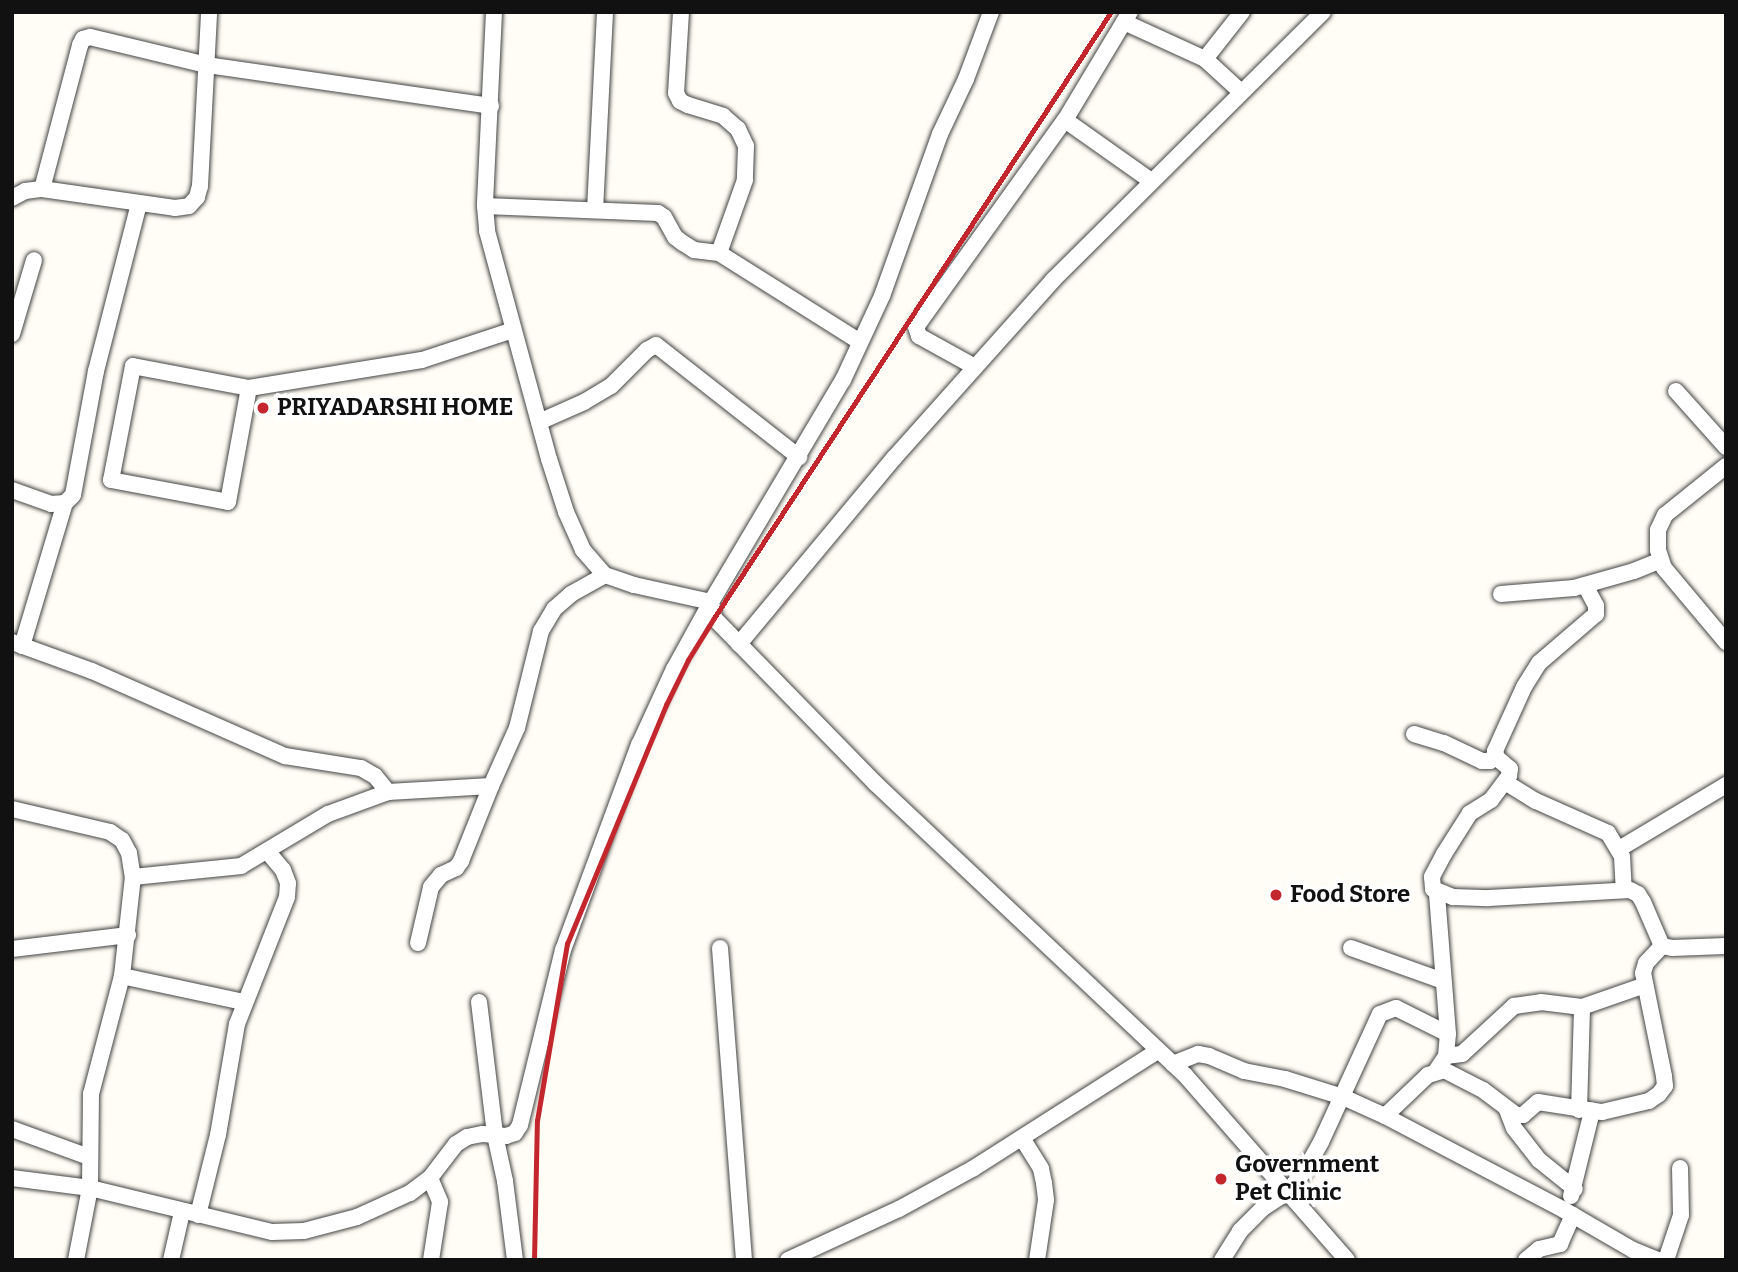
<!DOCTYPE html>
<html>
<head>
<meta charset="utf-8">
<style>
	body { margin:0 }
	#map { position:relative; width:1738px; height:1272px; overflow:hidden; background:#fffdf5; font-family:Bitter,serif }
	div>[style] { position:absolute }
	.roads { filter:drop-shadow(0 0 2px #444) drop-shadow(0 0 2px #444) }
	.street>* { height:16px; margin:-8px; padding:0 8px; transform-origin:8px; border-radius:8px; background:#fff }
	.rail>* { height:4.5px; margin:-2.25px; padding:0 2.25px; transform-origin:2.25px; border-radius:2.25px; background:#c4262e }
	.dots>* { width:19px; height:19px; translate:-50% -50%; box-sizing:border-box; border:4px solid #fff; border-radius:50% }
	span { translate:-50% -50%; white-space:nowrap; text-align:center; line-height:1.15; -webkit-text-stroke:7px #fff; paint-order:stroke }
	.poi-label { font-size:24px; color:#111; font-weight:700 }
	.left { translate:0 -50%; text-align:left }
	.frame { position:absolute; inset:0; border:14px solid #111; pointer-events:none }
</style>
</head>
<body>
<div id="map">
	<div class="roads">
		<div class="street">
			<i style="left:494px;top:12px;width:194px;rotate:92.7deg"></i>
			<i style="left:485px;top:206px;width:25px;rotate:85deg"></i>
			<i style="left:487px;top:231px;width:236px;rotate:74.8deg"></i>
			<i style="left:549px;top:459px;width:56px;rotate:72.2deg"></i>
			<i style="left:566px;top:512px;width:42px;rotate:65.9deg"></i>
			<i style="left:583px;top:550px;width:33px;rotate:49deg"></i>
			<i style="left:605px;top:575px;width:31px;rotate:19deg"></i>
			<i style="left:634px;top:585px;width:79px;rotate:12.4deg"></i>
			<i style="left:711px;top:602px;width:16px;rotate:79deg"></i>
			<i style="left:714px;top:618px;width:232px;rotate:45.7deg"></i>
			<i style="left:876px;top:784px;width:424px;rotate:43.3deg"></i>
			<i style="left:1185px;top:1075px;width:246px;rotate:48.8deg"></i>
			<i style="left:681px;top:12px;width:81px;rotate:93.5deg"></i>
			<i style="left:676px;top:93px;width:9px;rotate:63deg"></i>
			<i style="left:680px;top:101px;width:9px;rotate:27deg"></i>
			<i style="left:688px;top:105px;width:37px;rotate:17deg"></i>
			<i style="left:723px;top:116px;width:20px;rotate:41deg"></i>
			<i style="left:738px;top:129px;width:19px;rotate:65deg"></i>
			<i style="left:746px;top:146px;width:34px;rotate:92deg"></i>
			<i style="left:745px;top:180px;width:77px;rotate:109.6deg"></i>
			<i style="left:1124px;top:22px;width:89px;rotate:24.6deg"></i>
			<i style="left:1205px;top:59px;width:49px;rotate:42.5deg"></i>
			<i style="left:1205px;top:59px;width:60px;rotate:-51.8deg"></i>
			<i style="left:1065px;top:120px;width:105px;rotate:35.3deg"></i>
			<i style="left:42px;top:189px;width:149px;rotate:-75.2deg"></i>
			<i style="left:80px;top:45px;width:7px;rotate:-63deg"></i>
			<i style="left:83px;top:39px;width:7px;rotate:-16deg"></i>
			<i style="left:90px;top:37px;width:120px;rotate:13.5deg"></i>
			<i style="left:207px;top:65px;width:287px;rotate:8.2deg"></i>
			<i style="left:12px;top:198px;width:15px;rotate:-28deg"></i>
			<i style="left:25px;top:191px;width:17px;rotate:-7deg"></i>
			<i style="left:42px;top:189px;width:134px;rotate:8.1deg"></i>
			<i style="left:175px;top:208px;width:14px;rotate:-8deg"></i>
			<i style="left:189px;top:206px;width:12px;rotate:-48deg"></i>
			<i style="left:197px;top:197px;width:11px;rotate:-75deg"></i>
			<i style="left:200px;top:186px;width:174px;rotate:-87deg"></i>
			<i style="left:485px;top:206px;width:173px;rotate:2.3deg"></i>
			<i style="left:658px;top:213px;width:7px;rotate:34deg"></i>
			<i style="left:664px;top:217px;width:23px;rotate:61deg"></i>
			<i style="left:675px;top:237px;width:10px;rotate:37deg"></i>
			<i style="left:683px;top:243px;width:13px;rotate:32deg"></i>
			<i style="left:694px;top:250px;width:25px;rotate:7deg"></i>
			<i style="left:719px;top:253px;width:165px;rotate:32.2deg"></i>
			<i style="left:595px;top:210px;width:198px;rotate:-87.1deg"></i>
			<i style="left:12px;top:334px;width:77px;rotate:-73.4deg"></i>
			<i style="left:975px;top:367px;width:64px;rotate:-151deg"></i>
			<i style="left:919px;top:336px;width:9px;rotate:-108deg"></i>
			<i style="left:916px;top:327px;width:255px;rotate:-54.3deg"></i>
			<i style="left:1065px;top:120px;width:126px;rotate:-59deg"></i>
			<i style="left:249px;top:388px;width:118px;rotate:-169.3deg"></i>
			<i style="left:133px;top:366px;width:116px;rotate:100.9deg"></i>
			<i style="left:111px;top:480px;width:119px;rotate:10.6deg"></i>
			<i style="left:228px;top:502px;width:116px;rotate:-79.6deg"></i>
			<i style="left:249px;top:388px;width:175px;rotate:-9.2deg"></i>
			<i style="left:422px;top:360px;width:96px;rotate:-18.2deg"></i>
			<i style="left:1676px;top:391px;width:75px;rotate:48.2deg"></i>
			<i style="left:539px;top:422px;width:49px;rotate:-24deg"></i>
			<i style="left:584px;top:402px;width:31px;rotate:-31deg"></i>
			<i style="left:611px;top:386px;width:51px;rotate:-45deg"></i>
			<i style="left:647px;top:350px;width:10px;rotate:-29deg"></i>
			<i style="left:656px;top:345px;width:182px;rotate:38.1deg"></i>
			<i style="left:1726px;top:466px;width:78px;rotate:141.2deg"></i>
			<i style="left:1665px;top:515px;width:17px;rotate:115deg"></i>
			<i style="left:1658px;top:530px;width:20px;rotate:90deg"></i>
			<i style="left:1658px;top:550px;width:19px;rotate:72deg"></i>
			<i style="left:1664px;top:568px;width:97px;rotate:50deg"></i>
			<i style="left:12px;top:490px;width:41px;rotate:19.7deg"></i>
			<i style="left:51px;top:504px;width:14px;rotate:-4deg"></i>
			<i style="left:65px;top:503px;width:11px;rotate:-45deg"></i>
			<i style="left:73px;top:495px;width:126px;rotate:-79.5deg"></i>
			<i style="left:96px;top:371px;width:172px;rotate:-75.6deg"></i>
			<i style="left:1585px;top:585px;width:24px;rotate:62deg"></i>
			<i style="left:1596px;top:606px;width:8px;rotate:90deg"></i>
			<i style="left:1596px;top:614px;width:75px;rotate:139.3deg"></i>
			<i style="left:1539px;top:663px;width:28px;rotate:122deg"></i>
			<i style="left:1524px;top:687px;width:70px;rotate:114.4deg"></i>
			<i style="left:1495px;top:751px;width:7px;rotate:74deg"></i>
			<i style="left:1497px;top:758px;width:17px;rotate:40deg"></i>
			<i style="left:1510px;top:769px;width:7px;rotate:98deg"></i>
			<i style="left:1509px;top:776px;width:30px;rotate:127deg"></i>
			<i style="left:1491px;top:800px;width:25px;rotate:148deg"></i>
			<i style="left:1470px;top:813px;width:49px;rotate:122.4deg"></i>
			<i style="left:1444px;top:854px;width:26px;rotate:118deg"></i>
			<i style="left:1432px;top:877px;width:12px;rotate:85deg"></i>
			<i style="left:1433px;top:889px;width:22px;rotate:22deg"></i>
			<i style="left:1453px;top:897px;width:36px;rotate:2deg"></i>
			<i style="left:1489px;top:898px;width:141px;rotate:-3.2deg"></i>
			<i style="left:1630px;top:890px;width:9px;rotate:27deg"></i>
			<i style="left:1638px;top:894px;width:9px;rotate:58deg"></i>
			<i style="left:1643px;top:902px;width:48px;rotate:66.6deg"></i>
			<i style="left:1662px;top:946px;width:10px;rotate:11deg"></i>
			<i style="left:1672px;top:948px;width:54px;rotate:-2.1deg"></i>
			<i style="left:1501px;top:594px;width:73px;rotate:-4.7deg"></i>
			<i style="left:1574px;top:588px;width:62px;rotate:-15.8deg"></i>
			<i style="left:1634px;top:571px;width:29px;rotate:-22deg"></i>
			<i style="left:12px;top:642px;width:85px;rotate:19.9deg"></i>
			<i style="left:92px;top:671px;width:211px;rotate:23.8deg"></i>
			<i style="left:285px;top:756px;width:77px;rotate:9deg"></i>
			<i style="left:361px;top:768px;width:16px;rotate:30deg"></i>
			<i style="left:375px;top:776px;width:21px;rotate:51deg"></i>
			<i style="left:739px;top:644px;width:242px;rotate:-50.2deg"></i>
			<i style="left:894px;top:458px;width:239px;rotate:-48.2deg"></i>
			<i style="left:1053px;top:280px;width:380px;rotate:-44.8deg"></i>
			<i style="left:22px;top:646px;width:149px;rotate:-73.3deg"></i>
			<i style="left:1414px;top:734px;width:31px;rotate:17deg"></i>
			<i style="left:1444px;top:743px;width:42px;rotate:25.3deg"></i>
			<i style="left:1482px;top:761px;width:8px"></i>
			<i style="left:1490px;top:761px;width:8px;rotate:-50deg"></i>
			<i style="left:1505px;top:782px;width:36px;rotate:32deg"></i>
			<i style="left:1536px;top:801px;width:79px;rotate:24deg"></i>
			<i style="left:1608px;top:833px;width:27px;rotate:59deg"></i>
			<i style="left:1622px;top:856px;width:34px;rotate:87deg"></i>
			<i style="left:12px;top:809px;width:101px;rotate:13.2deg"></i>
			<i style="left:110px;top:832px;width:14px;rotate:34deg"></i>
			<i style="left:122px;top:840px;width:15px;rotate:62deg"></i>
			<i style="left:129px;top:853px;width:24px;rotate:81deg"></i>
			<i style="left:1619px;top:849px;width:125px;rotate:-30.9deg"></i>
			<i style="left:418px;top:943px;width:57px;rotate:-76.9deg"></i>
			<i style="left:431px;top:887px;width:16px;rotate:-50deg"></i>
			<i style="left:441px;top:875px;width:17px;rotate:-25deg"></i>
			<i style="left:456px;top:868px;width:9px;rotate:-54deg"></i>
			<i style="left:461px;top:861px;width:81px;rotate:-68.2deg"></i>
			<i style="left:720px;top:948px;width:313px;rotate:85.6deg"></i>
			<i style="left:1351px;top:948px;width:98px;rotate:19.7deg"></i>
			<i style="left:12px;top:949px;width:117px;rotate:-6.9deg"></i>
			<i style="left:122px;top:976px;width:124px;rotate:12.1deg"></i>
			<i style="left:479px;top:1002px;width:134px;rotate:83.1deg"></i>
			<i style="left:495px;top:1135px;width:47px;rotate:77.7deg"></i>
			<i style="left:505px;top:1181px;width:80px;rotate:82.8deg"></i>
			<i style="left:1446px;top:1056px;width:16px;rotate:-7deg"></i>
			<i style="left:1462px;top:1054px;width:71px;rotate:-42.7deg"></i>
			<i style="left:1514px;top:1006px;width:27px;rotate:-8deg"></i>
			<i style="left:1541px;top:1002px;width:41px;rotate:7deg"></i>
			<i style="left:1173px;top:1064px;width:27px;rotate:-22deg"></i>
			<i style="left:1198px;top:1054px;width:11px;rotate:10deg"></i>
			<i style="left:1209px;top:1056px;width:38px;rotate:23deg"></i>
			<i style="left:1244px;top:1071px;width:42px;rotate:11deg"></i>
			<i style="left:1285px;top:1079px;width:61px;rotate:17.2deg"></i>
			<i style="left:1343px;top:1097px;width:46px;rotate:24.3deg"></i>
			<i style="left:1385px;top:1116px;width:202px;rotate:27.7deg"></i>
			<i style="left:1564px;top:1210px;width:80px;rotate:30.1deg"></i>
			<i style="left:1633px;top:1250px;width:27px;rotate:22deg"></i>
			<i style="left:1436px;top:1071px;width:18px;rotate:-56deg"></i>
			<i style="left:1446px;top:1056px;width:22px;rotate:-85deg"></i>
			<i style="left:1448px;top:1034px;width:141px;rotate:-94.5deg"></i>
			<i style="left:1507px;top:1110px;width:19px;rotate:69deg"></i>
			<i style="left:1514px;top:1128px;width:41px;rotate:52deg"></i>
			<i style="left:1539px;top:1160px;width:46px;rotate:38.9deg"></i>
			<i style="left:1579px;top:1110px;width:103px;rotate:-88.3deg"></i>
			<i style="left:1582px;top:1007px;width:67px;rotate:-19.2deg"></i>
			<i style="left:1385px;top:1116px;width:59px;rotate:-43.6deg"></i>
			<i style="left:1428px;top:1075px;width:17px;rotate:-17deg"></i>
			<i style="left:1444px;top:1070px;width:44px;rotate:27.1deg"></i>
			<i style="left:1483px;top:1090px;width:41px;rotate:37.1deg"></i>
			<i style="left:1516px;top:1115px;width:7px"></i>
			<i style="left:1523px;top:1115px;width:20px;rotate:-41deg"></i>
			<i style="left:1538px;top:1102px;width:65px;rotate:8.9deg"></i>
			<i style="left:1602px;top:1112px;width:48px;rotate:-13.2deg"></i>
			<i style="left:1649px;top:1101px;width:12px;rotate:-35deg"></i>
			<i style="left:1659px;top:1094px;width:10px;rotate:-53deg"></i>
			<i style="left:1665px;top:1086px;width:10px;rotate:-96deg"></i>
			<i style="left:1664px;top:1076px;width:105px;rotate:-101.5deg"></i>
			<i style="left:1643px;top:973px;width:10px;rotate:-73deg"></i>
			<i style="left:1646px;top:963px;width:23px;rotate:-47deg"></i>
			<i style="left:12px;top:1129px;width:82px;rotate:20deg"></i>
			<i style="left:1022px;top:1138px;width:36px;rotate:58deg"></i>
			<i style="left:1041px;top:1169px;width:14px;rotate:78deg"></i>
			<i style="left:1044px;top:1183px;width:17px;rotate:83deg"></i>
			<i style="left:1046px;top:1200px;width:61px;rotate:98.5deg"></i>
			<i style="left:12px;top:1178px;width:79px;rotate:7.3deg"></i>
			<i style="left:90px;top:1188px;width:94px;rotate:-89.4deg"></i>
			<i style="left:91px;top:1094px;width:122px;rotate:-75.3deg"></i>
			<i style="left:122px;top:976px;width:100px;rotate:-83.7deg"></i>
			<i style="left:133px;top:877px;width:109px;rotate:-5.8deg"></i>
			<i style="left:241px;top:866px;width:101px;rotate:-30.9deg"></i>
			<i style="left:328px;top:814px;width:64px;rotate:-20.1deg"></i>
			<i style="left:388px;top:792px;width:103px;rotate:-3.3deg"></i>
			<i style="left:491px;top:786px;width:64px;rotate:-65.9deg"></i>
			<i style="left:517px;top:728px;width:100px;rotate:-76.1deg"></i>
			<i style="left:541px;top:631px;width:26px;rotate:-59deg"></i>
			<i style="left:554px;top:609px;width:23px;rotate:-41deg"></i>
			<i style="left:571px;top:594px;width:39px;rotate:-29deg"></i>
			<i style="left:430px;top:1178px;width:26px;rotate:67deg"></i>
			<i style="left:440px;top:1202px;width:59px;rotate:98.8deg"></i>
			<i style="left:1571px;top:1196px;width:88px;rotate:-76.1deg"></i>
			<i style="left:198px;top:1215px;width:82px;rotate:-76deg"></i>
			<i style="left:218px;top:1135px;width:113px;rotate:-80.3deg"></i>
			<i style="left:237px;top:1024px;width:136px;rotate:-68.5deg"></i>
			<i style="left:287px;top:897px;width:14px;rotate:-86deg"></i>
			<i style="left:288px;top:883px;width:14px;rotate:-111deg"></i>
			<i style="left:283px;top:870px;width:23px;rotate:-130deg"></i>
			<i style="left:76px;top:1260px;width:73px;rotate:-79deg"></i>
			<i style="left:90px;top:1188px;width:187px;rotate:13.6deg"></i>
			<i style="left:272px;top:1232px;width:32px;rotate:-2deg"></i>
			<i style="left:304px;top:1231px;width:55px;rotate:-14.8deg"></i>
			<i style="left:357px;top:1217px;width:58px;rotate:-24.4deg"></i>
			<i style="left:410px;top:1193px;width:25px;rotate:-37deg"></i>
			<i style="left:430px;top:1178px;width:43px;rotate:-52.6deg"></i>
			<i style="left:456px;top:1144px;width:13px;rotate:-32deg"></i>
			<i style="left:467px;top:1137px;width:16px;rotate:-11deg"></i>
			<i style="left:483px;top:1134px;width:23px;rotate:5deg"></i>
			<i style="left:506px;top:1136px;width:9px;rotate:-18deg"></i>
			<i style="left:515px;top:1133px;width:9px;rotate:-58deg"></i>
			<i style="left:520px;top:1125px;width:180px;rotate:-76.2deg"></i>
			<i style="left:563px;top:950px;width:219px;rotate:-69.7deg"></i>
			<i style="left:639px;top:745px;width:84px;rotate:-65.3deg"></i>
			<i style="left:674px;top:669px;width:77px;rotate:-61.1deg"></i>
			<i style="left:711px;top:602px;width:258px;rotate:-59.3deg"></i>
			<i style="left:843px;top:380px;width:93px;rotate:-65.1deg"></i>
			<i style="left:882px;top:296px;width:172px;rotate:-70.3deg"></i>
			<i style="left:940px;top:134px;width:61px;rotate:-64.7deg"></i>
			<i style="left:966px;top:79px;width:72px;rotate:-69.5deg"></i>
			<i style="left:171px;top:1260px;width:49px;rotate:-77.1deg"></i>
			<i style="left:788px;top:1260px;width:122px;rotate:-24.7deg"></i>
			<i style="left:899px;top:1209px;width:85px;rotate:-28.7deg"></i>
			<i style="left:974px;top:1168px;width:218px;rotate:-32.5deg"></i>
			<i style="left:1222px;top:1260px;width:34px;rotate:-58deg"></i>
			<i style="left:1240px;top:1231px;width:33px;rotate:-45deg"></i>
			<i style="left:1263px;top:1208px;width:30px;rotate:-33deg"></i>
			<i style="left:1288px;top:1192px;width:29px;rotate:-52deg"></i>
			<i style="left:1306px;top:1169px;width:31px;rotate:-61deg"></i>
			<i style="left:1321px;top:1142px;width:141px;rotate:-65.3deg"></i>
			<i style="left:1380px;top:1014px;width:17px;rotate:-21deg"></i>
			<i style="left:1396px;top:1008px;width:58px;rotate:26.6deg"></i>
			<i style="left:1526px;top:1260px;width:17px;rotate:-40deg"></i>
			<i style="left:1539px;top:1249px;width:22px;rotate:-13deg"></i>
			<i style="left:1560px;top:1244px;width:32px;rotate:-66deg"></i>
			<i style="left:1666px;top:1260px;width:47px;rotate:-71.6deg"></i>
			<i style="left:1681px;top:1215px;width:47px;rotate:-91.2deg"></i>
		</div>
	</div>
	<div class="rail">
		<i style="left:534px;top:1260px;width:139px;rotate:-88.8deg"></i>
		<i style="left:537px;top:1121px;width:180px;rotate:-80.4deg"></i>
		<i style="left:567px;top:944px;width:259px;rotate:-67.5deg"></i>
		<i style="left:666px;top:705px;width:50px;rotate:-63.9deg"></i>
		<i style="left:688px;top:660px;width:49px;rotate:-58.2deg"></i>
		<i style="left:714px;top:618px;width:724px;rotate:-56.77deg"></i>
	</div>
	<div class="dots">
		<i style="left:263px;top:408px;background:#c4262e"></i>
		<i style="left:1276px;top:895px;background:#c4262e"></i>
		<i style="left:1221px;top:1179px;background:#c4262e"></i>
	</div>
	<div class="poi-label">
		<span class="left" style="left:277px;top:408px">PRIYADARSHI HOME</span>
		<span class="left" style="left:1290px;top:895px">Food Store</span>
		<span class="left" style="left:1235px;top:1179px">Government<br>Pet Clinic</span>
	</div>
	<div class="frame"></div>
</div>
</body>
</html>
